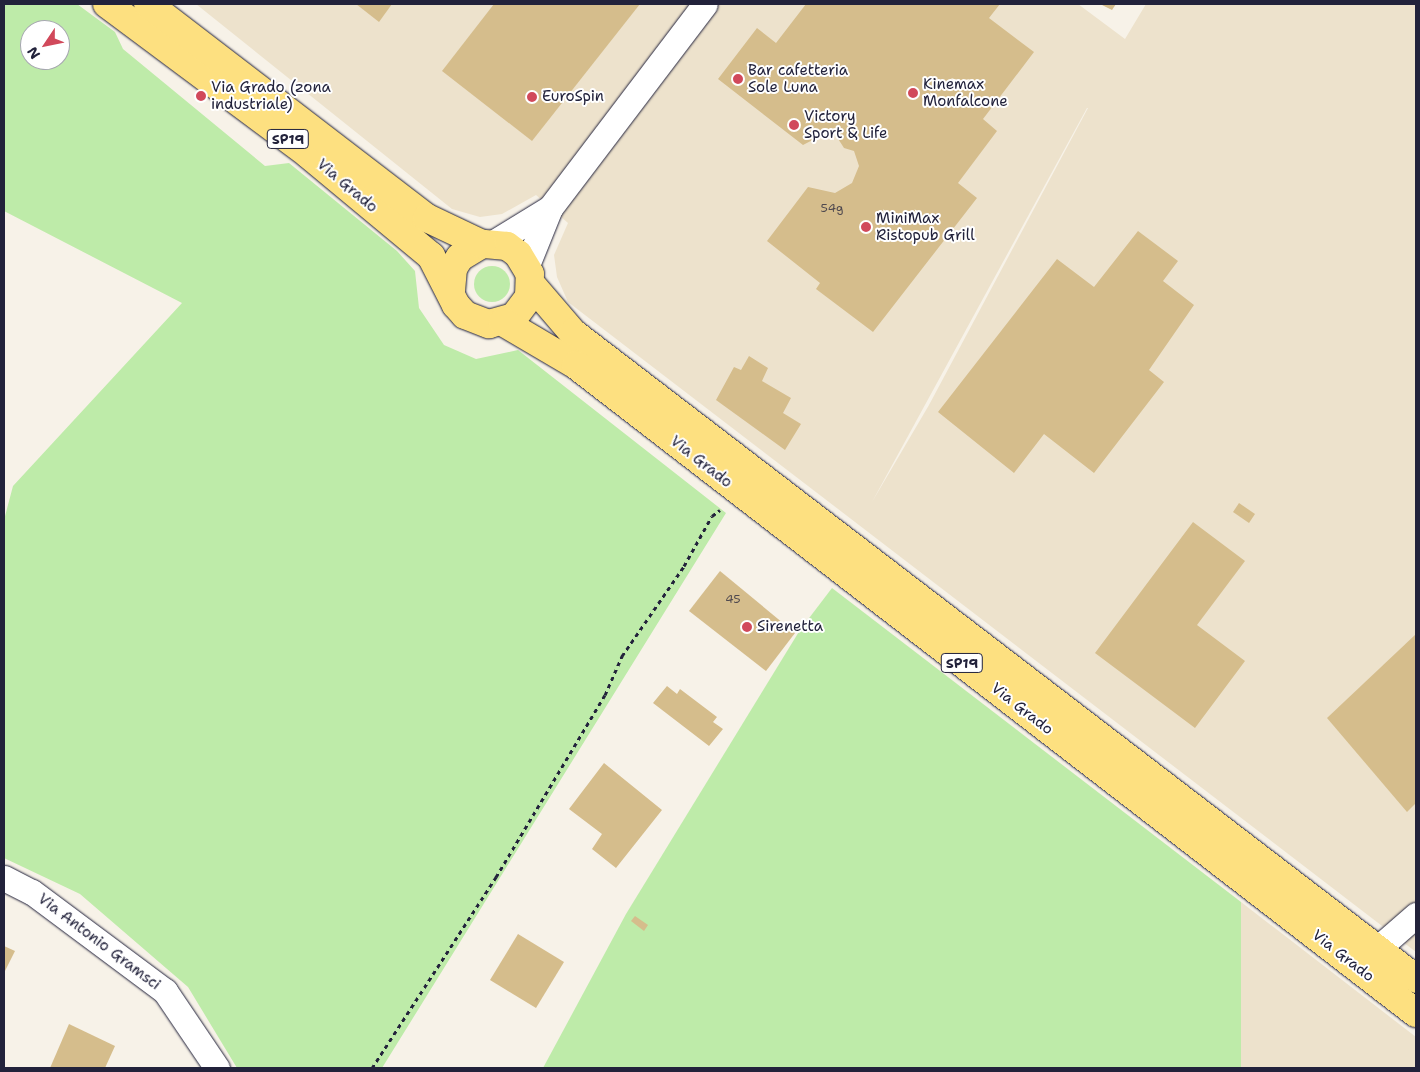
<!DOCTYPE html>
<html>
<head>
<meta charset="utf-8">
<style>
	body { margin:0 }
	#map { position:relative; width:1420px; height:1072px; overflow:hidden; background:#f7f2e8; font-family:"Shantell Sans",sans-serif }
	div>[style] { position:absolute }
	.built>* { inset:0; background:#ede2cc }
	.green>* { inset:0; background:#beeba9 }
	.round { border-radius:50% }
	.building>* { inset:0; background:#d5bd8c }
	.path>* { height:3px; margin-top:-1.5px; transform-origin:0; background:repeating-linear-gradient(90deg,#22223b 0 4px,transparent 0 8px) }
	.roads { filter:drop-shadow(0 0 1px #22223b) drop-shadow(0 0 1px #22223b) }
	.minor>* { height:25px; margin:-12.5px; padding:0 12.5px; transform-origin:12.5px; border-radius:12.5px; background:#fff }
	.major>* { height:28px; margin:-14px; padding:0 14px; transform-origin:14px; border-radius:14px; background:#fde080 }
	.dots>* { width:14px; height:14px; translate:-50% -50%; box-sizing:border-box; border:2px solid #fff; border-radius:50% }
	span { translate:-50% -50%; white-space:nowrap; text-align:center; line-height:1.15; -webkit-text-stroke:4px #fff; paint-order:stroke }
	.number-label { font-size:12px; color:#4f494f }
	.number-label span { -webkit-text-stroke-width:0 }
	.shield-label span { padding:1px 4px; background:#fff; border:1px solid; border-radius:4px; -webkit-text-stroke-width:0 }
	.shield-label { font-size:14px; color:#22223b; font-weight:700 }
	.poi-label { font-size:15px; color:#22223b }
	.left { translate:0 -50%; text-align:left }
	.street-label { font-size:15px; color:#22223b }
	.frame { position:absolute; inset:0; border:5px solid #22223b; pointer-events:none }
	.north { position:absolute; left:20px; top:20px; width:50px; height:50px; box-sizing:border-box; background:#fff; border:1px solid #a7a7b1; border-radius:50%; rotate:236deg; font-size:14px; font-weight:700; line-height:20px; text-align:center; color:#22223b }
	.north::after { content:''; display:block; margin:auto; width:18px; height:22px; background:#d1495b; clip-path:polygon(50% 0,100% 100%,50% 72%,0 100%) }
</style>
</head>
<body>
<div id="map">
	<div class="built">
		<i style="clip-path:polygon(evenodd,196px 4px,1078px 4px,1125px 39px,1146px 4px,1416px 4px,1416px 952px,568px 302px,557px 277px,554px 255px,568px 223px,536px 195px,502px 214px,480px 217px,452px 209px,196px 4px,1088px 108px,929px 405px,872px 502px,1087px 108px,1088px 108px)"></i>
		<i style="clip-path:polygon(1241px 902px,1416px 1037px,1416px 1068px,1241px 1068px)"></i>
	</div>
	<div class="green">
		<i style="clip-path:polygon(evenodd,4px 4px,77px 4px,115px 32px,123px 49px,265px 166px,289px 163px,397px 251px,415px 271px,419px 308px,444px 345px,476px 359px,518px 350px,726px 513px,382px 1068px,237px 1068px,188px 987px,80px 894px,4px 858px,4px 520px,13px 486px,182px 303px,4px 211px,4px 4px,30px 30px,60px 30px,60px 60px,30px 60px,30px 30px)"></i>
		<i class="round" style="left:474px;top:266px;width:36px;height:36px"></i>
		<i style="clip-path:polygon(832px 588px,1241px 902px,1241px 1068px,543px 1068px,626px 914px,800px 630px)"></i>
	</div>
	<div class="building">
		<i style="clip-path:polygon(356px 4px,392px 4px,379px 22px)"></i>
		<i style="clip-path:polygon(494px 4px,640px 4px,532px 141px,442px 71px)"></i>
		<i style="clip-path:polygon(806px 4px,1000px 4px,989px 18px,1034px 52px,983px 119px,997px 131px,958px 183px,977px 198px,873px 332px,816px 289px,820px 283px,767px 241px,808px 187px,835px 193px,852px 183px,859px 166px,854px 151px,844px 148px,835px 134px,826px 133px,803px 145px,718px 79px,757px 28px,776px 43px)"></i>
		<i style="clip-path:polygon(1100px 4px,1116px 4px,1112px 10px)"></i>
		<i style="clip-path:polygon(1138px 231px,1178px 261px,1163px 281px,1194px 305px,1149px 370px,1164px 382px,1094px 473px,1044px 434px,1014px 473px,938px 412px,1057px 259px,1094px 287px)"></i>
		<i style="clip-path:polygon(749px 356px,768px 368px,762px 381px,791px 398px,783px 413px,801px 424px,785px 450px,716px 400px,734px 367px,741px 370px)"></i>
		<i style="clip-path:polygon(1239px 503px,1255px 514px,1249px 523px,1233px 512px)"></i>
		<i style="clip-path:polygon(1193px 522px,1245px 561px,1197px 625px,1245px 661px,1195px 728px,1095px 653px)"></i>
		<i style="clip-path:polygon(720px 571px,795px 633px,766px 671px,689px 611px)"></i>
		<i style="clip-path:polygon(1416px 634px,1416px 803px,1407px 812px,1327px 718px)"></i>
		<i style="clip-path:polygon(667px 686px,677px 694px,680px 689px,717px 717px,713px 722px,723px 729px,709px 746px,653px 703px)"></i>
		<i style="clip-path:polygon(604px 763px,662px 810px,616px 868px,592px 849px,602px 834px,569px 809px)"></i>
		<i style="clip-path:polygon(635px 916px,648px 925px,644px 931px,631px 921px)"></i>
		<i style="clip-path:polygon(518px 934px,564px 962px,536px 1008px,490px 980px)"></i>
		<i style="clip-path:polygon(4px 946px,15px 951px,4px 973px)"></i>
		<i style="clip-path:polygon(69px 1024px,115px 1046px,105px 1068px,50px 1068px)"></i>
	</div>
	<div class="path">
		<i style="left:372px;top:1068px;width:228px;rotate:-57deg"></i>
		<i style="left:496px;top:877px;width:212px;rotate:-59.1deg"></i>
		<i style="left:605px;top:695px;width:43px;rotate:-66.4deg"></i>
		<i style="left:622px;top:656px;width:109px;rotate:-55.4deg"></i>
		<i style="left:684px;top:566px;width:57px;rotate:-60.8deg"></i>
		<i style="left:712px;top:516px;width:10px;rotate:-37deg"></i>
	</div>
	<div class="roads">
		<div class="minor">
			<i style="left:493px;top:243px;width:67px;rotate:-31.6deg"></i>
			<i style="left:527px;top:265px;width:61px;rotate:-68deg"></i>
			<i style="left:550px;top:208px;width:256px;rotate:-52.8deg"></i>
			<i style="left:4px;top:878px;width:31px;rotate:27deg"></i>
			<i style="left:32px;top:892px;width:166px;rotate:36.7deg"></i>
			<i style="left:165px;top:991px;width:93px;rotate:56deg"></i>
			<i style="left:1377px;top:949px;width:52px;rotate:-41.1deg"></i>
		</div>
		<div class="major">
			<i style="left:107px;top:4px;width:251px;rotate:36.7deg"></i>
			<i style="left:308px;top:154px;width:160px;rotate:39.7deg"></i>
			<i style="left:431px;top:256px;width:55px;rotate:63deg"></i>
			<i style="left:456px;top:305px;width:13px;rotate:48deg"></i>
			<i style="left:465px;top:315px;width:26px;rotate:21deg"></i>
			<i style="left:489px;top:324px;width:26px;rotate:-16deg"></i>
			<i style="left:514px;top:317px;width:25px;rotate:-53deg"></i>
			<i style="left:529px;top:297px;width:23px;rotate:-88deg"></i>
			<i style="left:530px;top:274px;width:23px;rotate:-121deg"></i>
			<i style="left:518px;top:254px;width:14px;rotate:-144deg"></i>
			<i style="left:507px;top:246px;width:25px;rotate:-175deg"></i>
			<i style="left:482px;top:244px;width:26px;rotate:149deg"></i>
			<i style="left:460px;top:257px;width:13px;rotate:122deg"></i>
			<i style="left:453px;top:268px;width:25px;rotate:95deg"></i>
			<i style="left:148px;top:4px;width:352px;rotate:37.5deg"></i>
			<i style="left:427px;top:218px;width:61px;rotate:25.3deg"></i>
			<i style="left:531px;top:284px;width:65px;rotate:49.4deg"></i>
			<i style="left:573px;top:333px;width:1062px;rotate:37.46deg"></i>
			<i style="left:503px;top:322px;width:85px;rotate:30.5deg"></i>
			<i style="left:576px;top:365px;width:1061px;rotate:37.65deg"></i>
		</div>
	</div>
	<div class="dots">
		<i style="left:738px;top:79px;background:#d1495b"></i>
		<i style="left:913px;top:93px;background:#d1495b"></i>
		<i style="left:201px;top:96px;background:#d1495b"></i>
		<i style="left:532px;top:97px;background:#d1495b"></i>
		<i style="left:794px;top:125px;background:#d1495b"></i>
		<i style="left:866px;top:227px;background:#d1495b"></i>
		<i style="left:747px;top:627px;background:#d1495b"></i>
	</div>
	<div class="number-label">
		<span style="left:832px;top:209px">54g</span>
		<span style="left:733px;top:600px">45</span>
	</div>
	<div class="shield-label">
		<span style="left:288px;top:139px">SP19</span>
		<span style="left:962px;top:663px">SP19</span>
	</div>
	<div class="poi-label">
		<span class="left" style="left:748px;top:79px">Bar cafetteria<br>Sole Luna</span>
		<span class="left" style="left:923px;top:93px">Kinemax<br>Monfalcone</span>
		<span class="left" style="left:211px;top:96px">Via Grado (zona<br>industriale)</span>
		<span class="left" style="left:542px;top:97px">EuroSpin</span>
		<span class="left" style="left:804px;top:125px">Victory<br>Sport &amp; Life</span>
		<span class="left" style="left:876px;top:227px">MiniMax<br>Ristopub Grill</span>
		<span class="left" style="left:757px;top:627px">Sirenetta</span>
	</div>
	<div class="street-label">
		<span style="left:347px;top:186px;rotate:40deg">Via Grado</span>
		<span style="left:701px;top:462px;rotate:38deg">Via Grado</span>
		<span style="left:1022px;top:709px;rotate:38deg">Via Grado</span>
		<span style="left:99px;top:942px;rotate:37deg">Via Antonio Gramsci</span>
		<span style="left:1343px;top:956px;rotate:38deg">Via Grado</span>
	</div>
	<div class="frame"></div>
	<div class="north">N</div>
</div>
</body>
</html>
